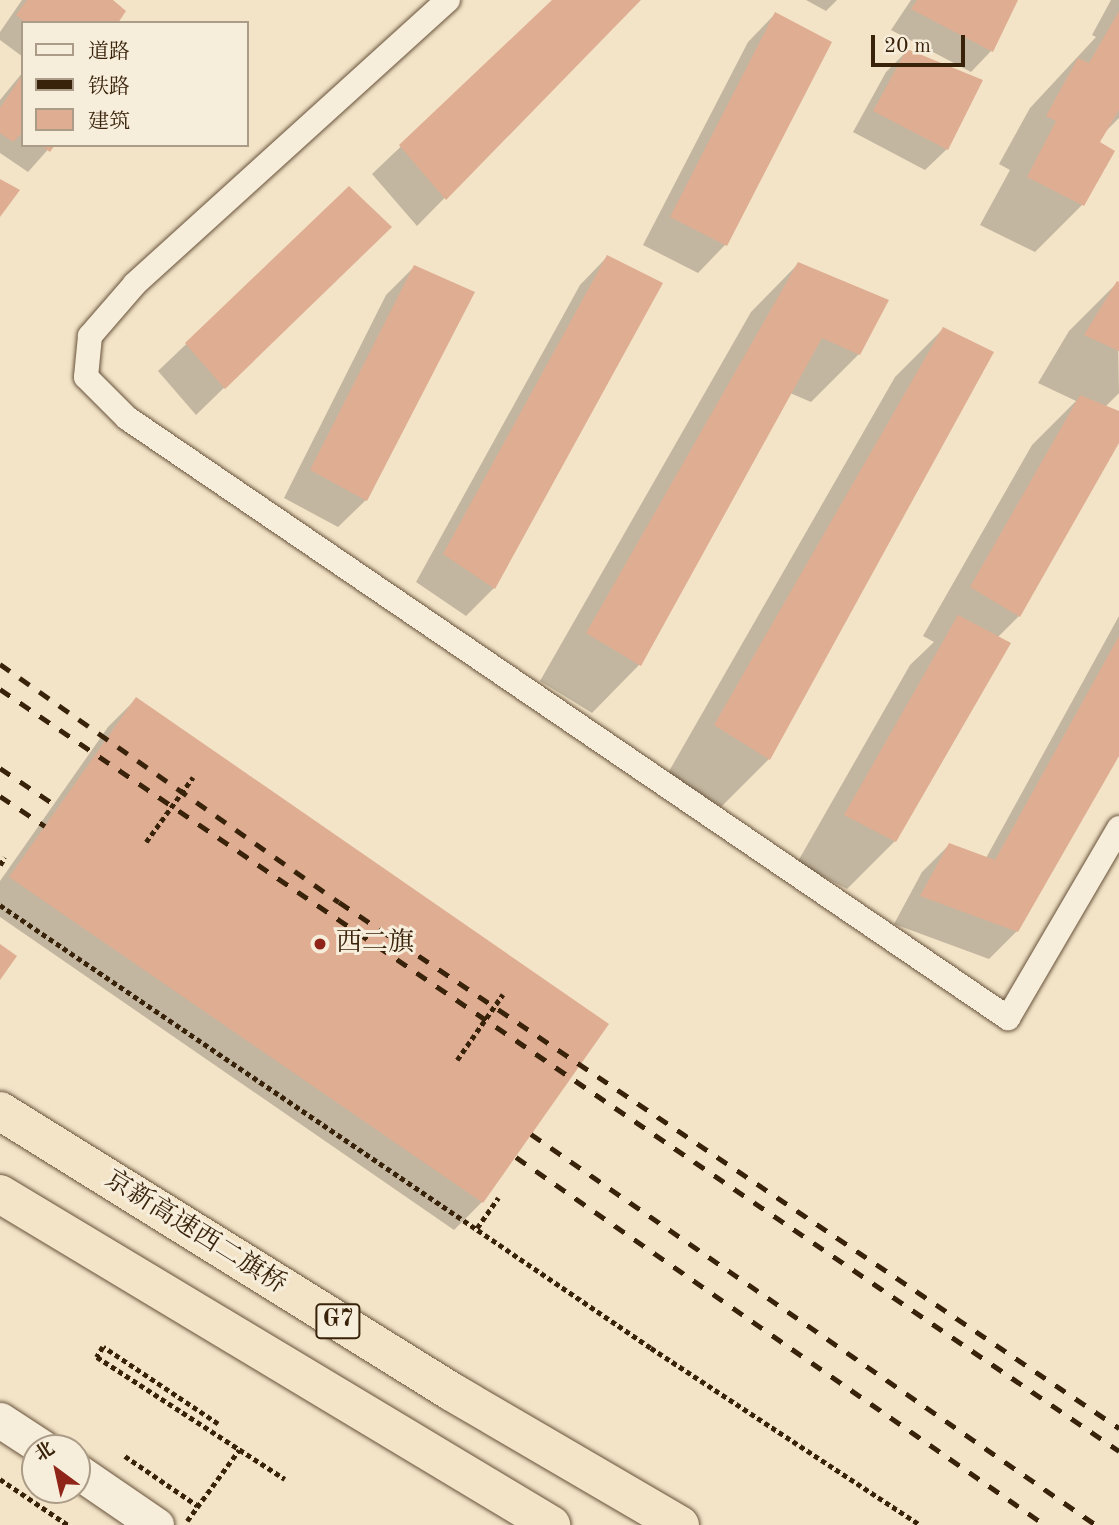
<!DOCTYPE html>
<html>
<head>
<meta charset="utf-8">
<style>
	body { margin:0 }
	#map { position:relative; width:1119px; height:1525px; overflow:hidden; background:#f3e4c8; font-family:"Old Standard TT","Noto Serif SC",serif }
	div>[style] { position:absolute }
	.shadow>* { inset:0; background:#0003 }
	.building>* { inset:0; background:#dfad92 }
	.path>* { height:4.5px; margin-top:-2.25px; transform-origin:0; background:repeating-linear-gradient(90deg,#38220a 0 5px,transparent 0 8.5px) }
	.roads { filter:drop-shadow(0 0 2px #67523a) drop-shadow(0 0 2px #67523a) }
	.street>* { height:24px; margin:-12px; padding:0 12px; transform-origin:12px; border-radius:12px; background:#f7eddb }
	.secondary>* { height:35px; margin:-17.5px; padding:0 17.5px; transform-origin:17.5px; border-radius:17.5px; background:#f7eddb }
	.highway>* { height:38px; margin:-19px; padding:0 19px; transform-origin:19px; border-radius:19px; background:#f3e4c8 }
	.rail>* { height:5px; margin-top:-2.5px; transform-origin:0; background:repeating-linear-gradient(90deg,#38220a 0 12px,transparent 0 24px) }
	.path-bridge>* { height:4.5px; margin-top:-2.25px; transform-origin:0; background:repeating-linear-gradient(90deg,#38220a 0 5px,transparent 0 8.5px) }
	.dots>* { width:19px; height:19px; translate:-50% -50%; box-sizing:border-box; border:4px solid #f7eddb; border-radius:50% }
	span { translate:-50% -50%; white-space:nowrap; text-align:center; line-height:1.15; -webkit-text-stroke:6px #f7eddb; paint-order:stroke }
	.shield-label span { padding:2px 5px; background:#f7eddb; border:2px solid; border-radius:5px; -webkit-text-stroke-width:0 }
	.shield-label { font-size:24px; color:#38220a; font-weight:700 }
	.poi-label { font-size:26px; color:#38220a }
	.left { translate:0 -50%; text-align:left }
	.street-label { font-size:26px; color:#38220a }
	.legend { position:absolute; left:21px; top:21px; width:228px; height:126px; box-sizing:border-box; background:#f7eddb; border:2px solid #ab9c87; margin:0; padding:9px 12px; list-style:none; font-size:21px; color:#38220a }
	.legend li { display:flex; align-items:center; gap:14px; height:35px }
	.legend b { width:35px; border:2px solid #ab9c87 }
	.north { position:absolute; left:21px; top:1434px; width:70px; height:70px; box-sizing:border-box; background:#f7eddb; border:2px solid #ab9c87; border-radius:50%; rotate:327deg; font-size:19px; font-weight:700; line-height:28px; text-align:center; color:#38220a }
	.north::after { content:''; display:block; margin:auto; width:24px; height:32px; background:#8f2418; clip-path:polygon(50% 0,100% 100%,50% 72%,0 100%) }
	.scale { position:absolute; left:871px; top:35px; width:94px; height:32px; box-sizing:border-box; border:4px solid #38220a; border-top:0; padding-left:9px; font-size:21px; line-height:24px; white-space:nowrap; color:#38220a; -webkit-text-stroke:5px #f7eddb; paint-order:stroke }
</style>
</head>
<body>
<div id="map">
	<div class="shadow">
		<i style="clip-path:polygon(22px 0,111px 0,116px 23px,23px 23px,23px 57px,0 40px,0 32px)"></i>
		<i style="clip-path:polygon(555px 0,639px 0,417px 226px,372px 174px)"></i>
		<i style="clip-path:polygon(806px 0,837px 0,826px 11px)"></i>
		<i style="clip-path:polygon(911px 0,1016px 0,992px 50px,971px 72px,891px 30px)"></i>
		<i style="clip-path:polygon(1111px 0,1119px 0,1119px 118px,1101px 136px,1082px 205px,1035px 252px,980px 225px,1010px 170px,999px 164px,1030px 108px,1096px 37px,1092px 35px)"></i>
		<i style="clip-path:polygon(775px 14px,830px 42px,725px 245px,698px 273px,643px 245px,748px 42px)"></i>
		<i style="clip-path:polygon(907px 51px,947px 149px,925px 170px,853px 132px,886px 72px)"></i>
		<i style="clip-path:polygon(23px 72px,23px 145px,52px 145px,28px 172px,0 153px,0 100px)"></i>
		<i style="clip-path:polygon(349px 189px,362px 254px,196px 415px,158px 371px)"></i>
		<i style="clip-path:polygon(607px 257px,494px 588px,466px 616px,416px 582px,580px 285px)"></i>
		<i style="clip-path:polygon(798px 264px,859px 354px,811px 402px,790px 393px,639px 665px,592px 713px,540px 681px,751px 312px)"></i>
		<i style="clip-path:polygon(414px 267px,366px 500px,338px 527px,284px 498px,386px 295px)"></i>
		<i style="clip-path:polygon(1117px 283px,1119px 393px,1105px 407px,1119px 413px,1119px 439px,1019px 616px,997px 638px,895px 841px,847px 889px,797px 863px,910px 665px,934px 642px,923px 636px,1032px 445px,1076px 401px,1038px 383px,1069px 331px)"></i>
		<i style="clip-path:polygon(943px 329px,992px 353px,769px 759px,721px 807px,668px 773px,895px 377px)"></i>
		<i style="clip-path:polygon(1119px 616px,1119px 752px,1017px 931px,989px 959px,894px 924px,922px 872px,949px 845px,986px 858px)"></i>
		<i style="clip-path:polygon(136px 699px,606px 1025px,482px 1202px,454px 1230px,0 917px,0 881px,108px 727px)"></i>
	</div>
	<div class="building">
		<i style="clip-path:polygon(27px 0,113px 0,126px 11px,118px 23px,26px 23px,16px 15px)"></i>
		<i style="clip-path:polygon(552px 0,641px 0,446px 200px,399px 145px)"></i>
		<i style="clip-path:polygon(917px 0,1018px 0,993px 52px,911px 9px)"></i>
		<i style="clip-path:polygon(1119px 11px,1119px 110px,1100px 142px,1115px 151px,1084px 206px,1027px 177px,1056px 121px,1046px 116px,1078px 58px,1089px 63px)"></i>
		<i style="clip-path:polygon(775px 12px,832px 42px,727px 246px,670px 217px)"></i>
		<i style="clip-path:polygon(907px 49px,983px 80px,948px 150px,873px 111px)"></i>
		<i style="clip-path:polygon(23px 74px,23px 132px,13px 142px,0 133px,0 108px)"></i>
		<i style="clip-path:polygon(41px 145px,55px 145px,50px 152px)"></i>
		<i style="clip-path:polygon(0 179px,20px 190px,0 217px)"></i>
		<i style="clip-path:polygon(349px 186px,392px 227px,225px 389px,185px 343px)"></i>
		<i style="clip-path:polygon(607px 255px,663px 283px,495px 589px,443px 554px)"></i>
		<i style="clip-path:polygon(798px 262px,889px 300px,860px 355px,822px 338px,641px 666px,586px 633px)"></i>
		<i style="clip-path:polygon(414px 265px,475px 292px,367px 501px,310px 470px)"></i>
		<i style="clip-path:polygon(1117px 281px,1119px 282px,1119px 351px,1084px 335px)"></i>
		<i style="clip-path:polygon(943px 327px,994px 352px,770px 760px,714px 725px)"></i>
		<i style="clip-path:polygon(1080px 395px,1119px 411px,1119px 443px,1020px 617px,970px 587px)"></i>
		<i style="clip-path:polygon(958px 615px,1011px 643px,896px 842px,844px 815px)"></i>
		<i style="clip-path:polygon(1119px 636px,1119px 756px,1018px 932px,920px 896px,949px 843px,995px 860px)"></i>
		<i style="clip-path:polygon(136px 697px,609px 1024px,483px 1203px,9px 877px)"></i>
		<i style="clip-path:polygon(0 944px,17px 956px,0 980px)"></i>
	</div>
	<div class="path">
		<i style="left:0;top:865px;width:9px;rotate:-58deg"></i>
		<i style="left:0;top:905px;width:787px;rotate:34.23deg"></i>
		<i style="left:651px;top:1348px;width:322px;rotate:33.3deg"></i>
		<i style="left:477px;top:1228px;width:37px;rotate:-55deg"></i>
		<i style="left:218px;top:1424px;width:138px;rotate:-146.2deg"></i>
		<i style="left:103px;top:1347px;width:12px;rotate:121deg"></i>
		<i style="left:97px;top:1357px;width:224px;rotate:33deg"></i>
		<i style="left:125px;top:1456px;width:88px;rotate:34.4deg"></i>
		<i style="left:0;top:1479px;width:82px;rotate:34.1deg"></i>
		<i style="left:187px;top:1521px;width:88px;rotate:-53.8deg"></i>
	</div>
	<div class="roads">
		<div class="street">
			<i style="left:448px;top:0;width:423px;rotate:137.8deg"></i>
			<i style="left:135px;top:284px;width:69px;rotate:130.9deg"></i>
			<i style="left:90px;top:336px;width:41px;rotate:95.6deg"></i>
			<i style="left:86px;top:377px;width:58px;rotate:45deg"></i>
			<i style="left:127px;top:418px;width:1066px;rotate:34.26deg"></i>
			<i style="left:1008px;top:1018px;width:220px;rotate:-59.7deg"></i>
		</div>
		<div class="secondary">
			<i style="left:0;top:1420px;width:51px;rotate:33.1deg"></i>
			<i style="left:77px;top:1471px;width:96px;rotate:34.4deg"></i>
		</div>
		<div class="highway">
			<i style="left:0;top:1111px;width:532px;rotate:31.87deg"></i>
			<i style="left:452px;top:1392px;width:264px;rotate:30.3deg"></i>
			<i style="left:0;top:1194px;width:643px;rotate:30.99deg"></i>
		</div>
	</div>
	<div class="rail">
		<i style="left:0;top:664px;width:414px;rotate:35.1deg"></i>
		<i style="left:339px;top:902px;width:941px;rotate:33.99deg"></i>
		<i style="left:0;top:689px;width:1354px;rotate:34.25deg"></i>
		<i style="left:0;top:768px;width:70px;rotate:33.9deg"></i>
		<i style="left:0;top:796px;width:54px;rotate:33.7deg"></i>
		<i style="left:531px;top:1134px;width:687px;rotate:34.68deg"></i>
		<i style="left:516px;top:1157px;width:644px;rotate:34.82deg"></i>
	</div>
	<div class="path-bridge">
		<i style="left:146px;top:842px;width:80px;rotate:-54.1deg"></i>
		<i style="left:457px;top:1060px;width:80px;rotate:-55.1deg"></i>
	</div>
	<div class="dots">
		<i style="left:320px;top:944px;background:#8f2418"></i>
	</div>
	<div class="shield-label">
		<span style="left:338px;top:1321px">G7</span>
	</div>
	<div class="poi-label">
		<span class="left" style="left:336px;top:944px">西二旗</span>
	</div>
	<div class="street-label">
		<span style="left:195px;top:1233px;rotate:32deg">京新高速西二旗桥</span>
	</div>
	<ul class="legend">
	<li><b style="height:9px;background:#f7eddb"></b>道路</li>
	<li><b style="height:9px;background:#38220a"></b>铁路</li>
	<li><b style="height:19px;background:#dfad92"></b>建筑</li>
	</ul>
	<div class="north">北</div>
	<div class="scale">20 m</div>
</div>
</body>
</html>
